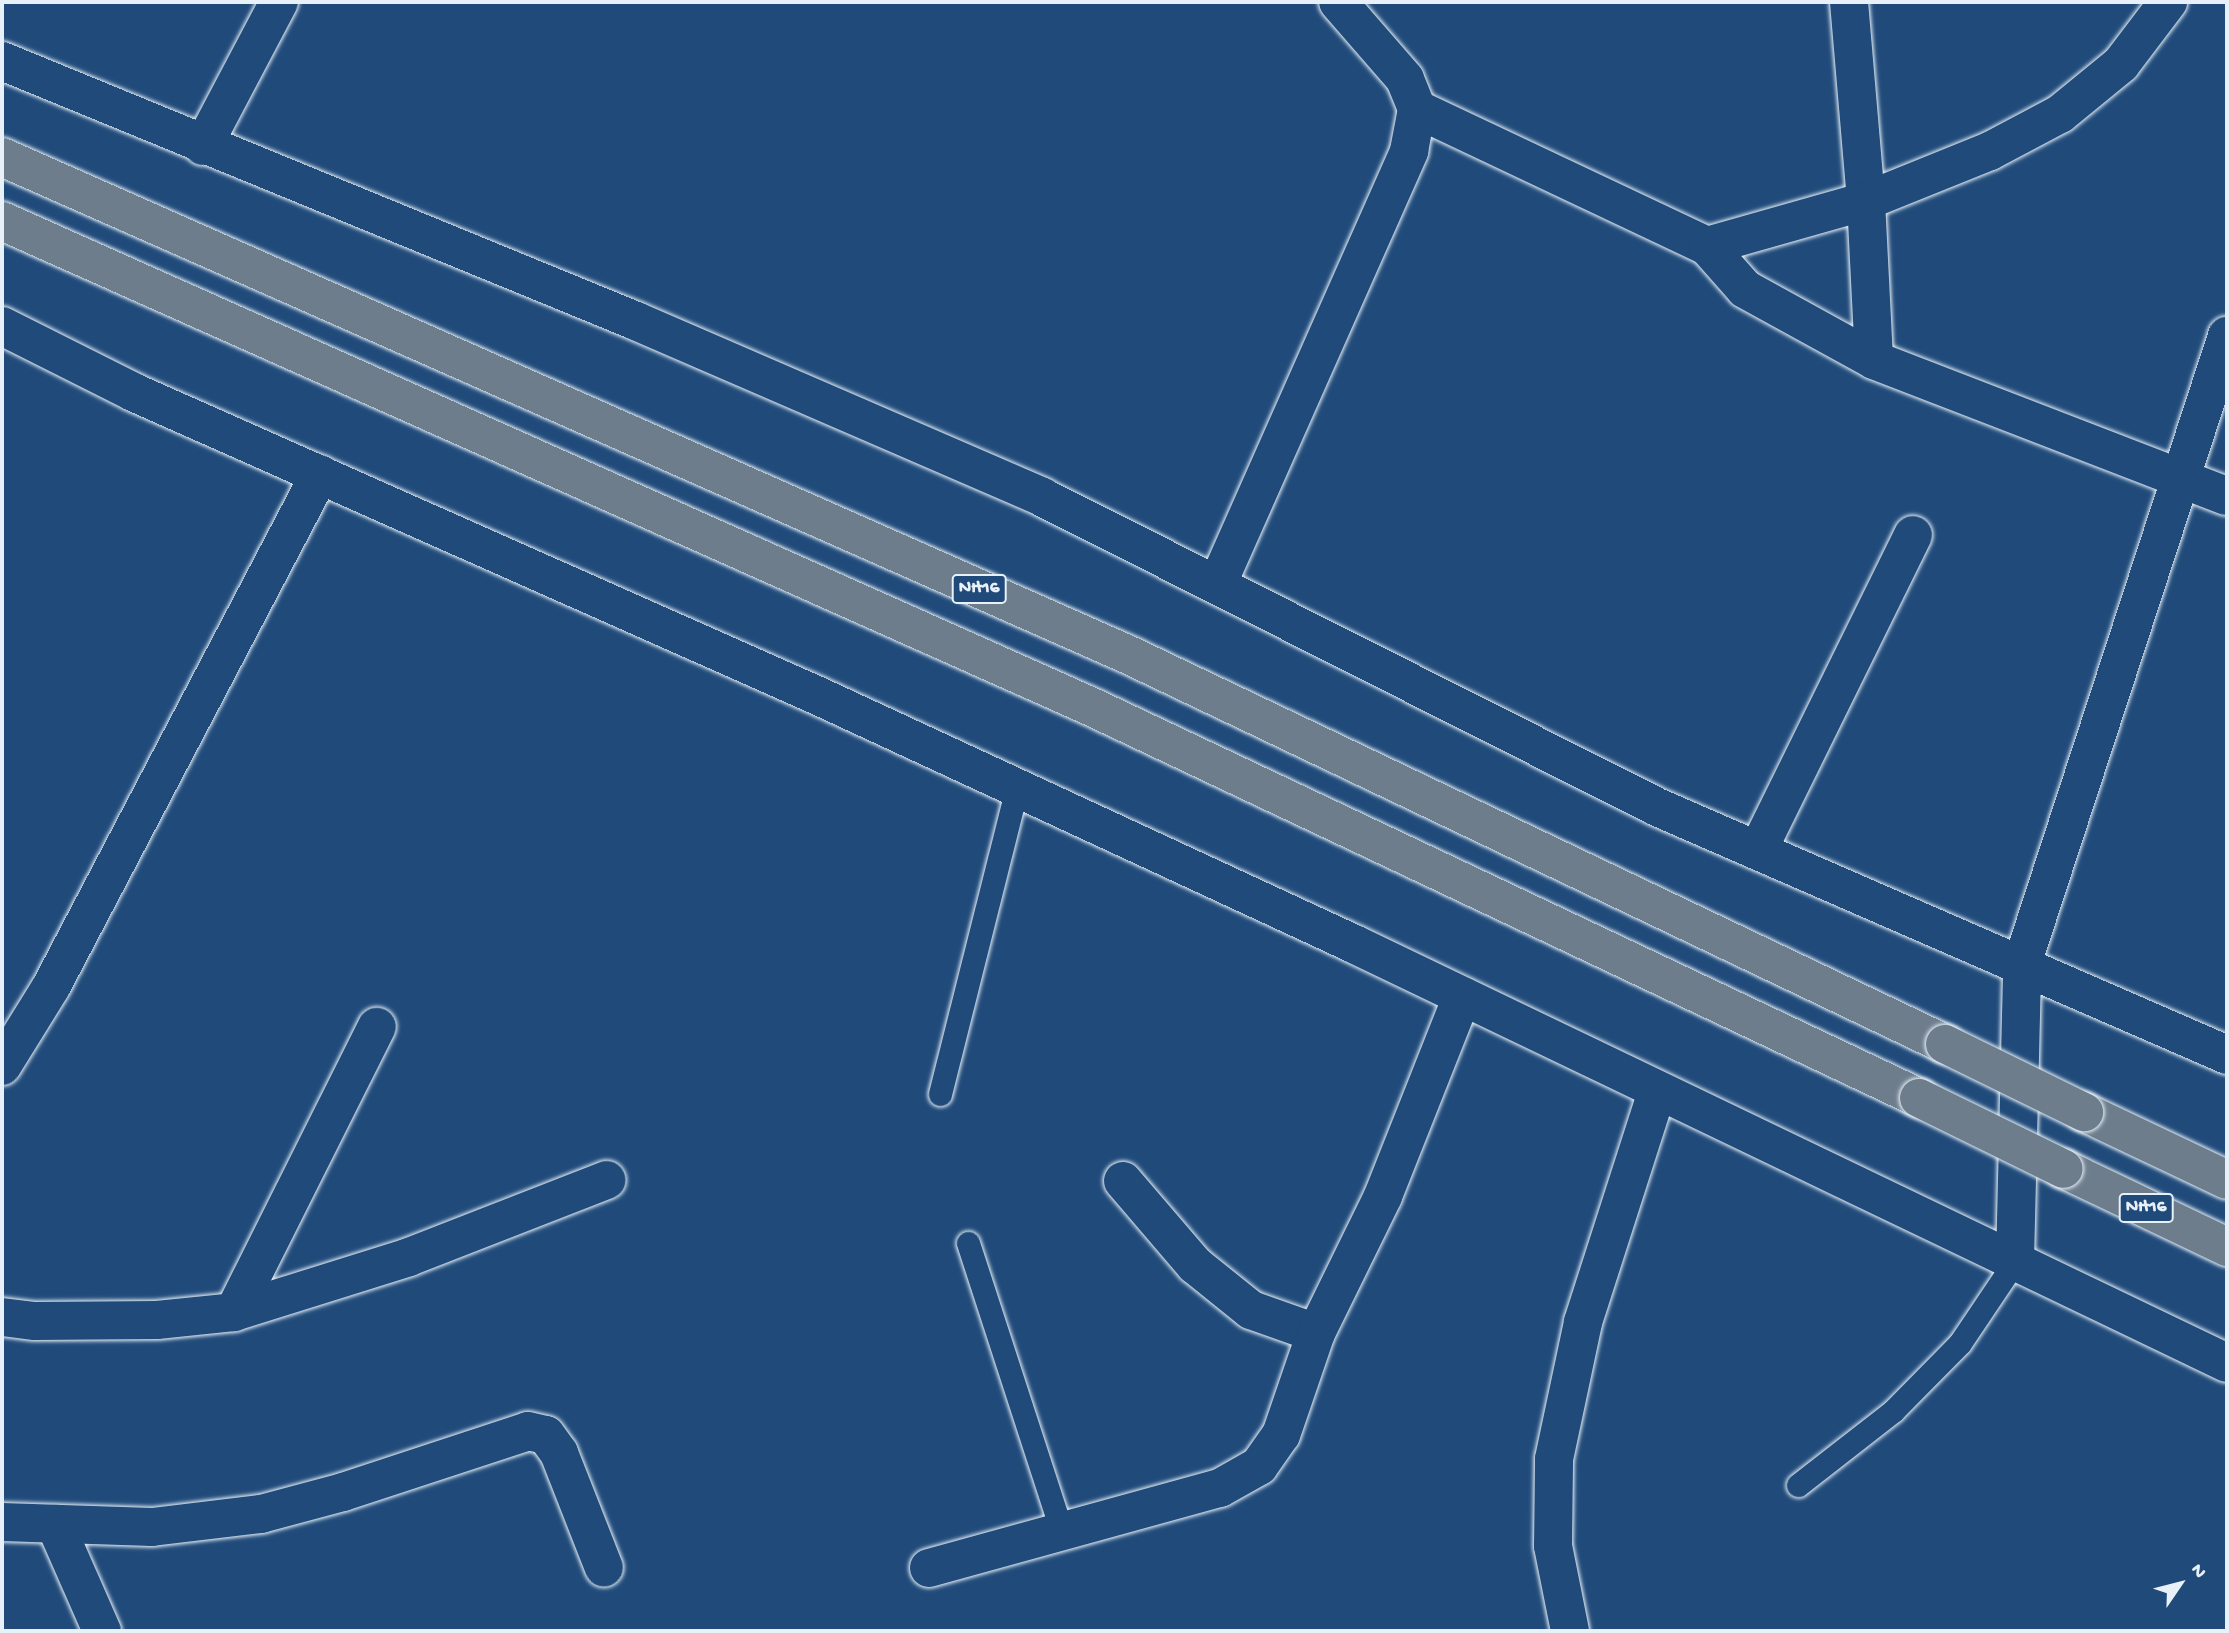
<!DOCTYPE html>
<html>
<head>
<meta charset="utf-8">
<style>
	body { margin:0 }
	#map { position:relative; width:2229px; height:1633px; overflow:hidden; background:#1f4a7a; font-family:"Gochi Hand",sans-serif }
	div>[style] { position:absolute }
	.roads { filter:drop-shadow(0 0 2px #e8f1f8) drop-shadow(0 0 2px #e8f1f8) }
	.service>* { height:23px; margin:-11.5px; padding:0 11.5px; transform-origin:11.5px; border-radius:11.5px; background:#1f4a7a }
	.minor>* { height:38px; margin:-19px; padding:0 19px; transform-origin:19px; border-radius:19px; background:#1f4a7a }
	.tertiary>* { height:38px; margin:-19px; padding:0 19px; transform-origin:19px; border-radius:19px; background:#1f4a7a }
	.trunk>* { height:38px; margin:-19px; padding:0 19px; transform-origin:19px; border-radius:19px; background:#6d7d8c }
	.bridges { filter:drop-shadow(0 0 2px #e8f1f8) drop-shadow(0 0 2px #e8f1f8) }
	.trunk-bridge>* { height:38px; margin:-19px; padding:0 19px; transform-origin:19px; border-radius:19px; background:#6d7d8c }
	span { translate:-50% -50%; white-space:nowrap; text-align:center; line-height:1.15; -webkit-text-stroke:7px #1f4a7a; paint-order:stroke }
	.shield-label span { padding:2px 5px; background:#1f4a7a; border:2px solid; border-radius:5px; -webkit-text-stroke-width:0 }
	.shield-label { font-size:19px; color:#e8f1f8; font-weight:700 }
	.frame { position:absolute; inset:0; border:4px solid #e8f1f8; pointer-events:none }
	.north { position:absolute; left:2145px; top:1549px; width:70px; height:70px; -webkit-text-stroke:5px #1f4a7a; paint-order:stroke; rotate:55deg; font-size:19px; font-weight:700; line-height:28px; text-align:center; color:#e8f1f8 }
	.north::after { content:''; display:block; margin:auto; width:24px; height:32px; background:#e8f1f8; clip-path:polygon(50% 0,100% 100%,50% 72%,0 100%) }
</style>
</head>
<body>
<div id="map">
	<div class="roads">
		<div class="service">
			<i style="left:940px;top:1094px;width:316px;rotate:-75.9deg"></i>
			<i style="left:968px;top:1243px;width:304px;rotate:72deg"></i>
			<i style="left:1798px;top:1485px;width:120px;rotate:-37.9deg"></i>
			<i style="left:1893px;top:1411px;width:95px;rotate:-45.4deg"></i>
			<i style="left:1960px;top:1343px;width:99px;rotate:-56.1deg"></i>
		</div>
		<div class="minor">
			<i style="left:1849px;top:2px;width:200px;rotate:85.1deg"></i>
			<i style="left:1866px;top:201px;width:159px;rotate:87.1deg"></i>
			<i style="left:1417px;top:109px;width:321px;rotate:25.3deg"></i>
			<i style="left:1707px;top:246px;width:57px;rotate:48.5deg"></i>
			<i style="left:1745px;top:289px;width:147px;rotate:28.8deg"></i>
			<i style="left:1874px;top:360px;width:378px;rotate:21.1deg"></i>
			<i style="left:203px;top:146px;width:163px;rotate:-62.2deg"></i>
			<i style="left:1707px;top:246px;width:165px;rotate:-15.8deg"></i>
			<i style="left:1866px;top:201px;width:134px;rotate:-22deg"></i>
			<i style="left:1990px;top:151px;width:79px;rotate:-27.9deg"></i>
			<i style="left:2060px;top:114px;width:79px;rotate:-39.3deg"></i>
			<i style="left:2121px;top:64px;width:78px;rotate:-52.8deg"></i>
			<i style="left:1217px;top:585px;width:475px;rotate:-66.1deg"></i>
			<i style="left:1409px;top:151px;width:43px;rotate:-79.2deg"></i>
			<i style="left:1417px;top:109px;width:32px;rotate:-112deg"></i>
			<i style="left:1405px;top:79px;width:102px;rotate:-131deg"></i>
			<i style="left:1758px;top:850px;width:351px;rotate:-63.8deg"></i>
			<i style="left:2px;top:1066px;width:93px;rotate:-58.2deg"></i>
			<i style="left:51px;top:987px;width:579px;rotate:-62.33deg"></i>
			<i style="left:1123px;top:1181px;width:111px;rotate:49.4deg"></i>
			<i style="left:1195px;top:1265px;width:72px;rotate:38.8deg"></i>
			<i style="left:1251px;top:1310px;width:69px;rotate:19.5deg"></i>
			<i style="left:2015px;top:1261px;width:297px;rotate:-88.6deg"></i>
			<i style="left:2022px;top:964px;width:661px;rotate:-71.92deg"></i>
			<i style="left:234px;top:1312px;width:319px;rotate:-63.4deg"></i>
			<i style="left:2px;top:1317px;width:33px;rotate:7deg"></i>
			<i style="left:35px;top:1321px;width:122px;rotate:-0.5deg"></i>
			<i style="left:157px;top:1320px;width:77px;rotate:-5.9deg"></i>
			<i style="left:234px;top:1312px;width:183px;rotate:-17.4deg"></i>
			<i style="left:409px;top:1257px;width:212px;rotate:-21.3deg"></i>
			<i style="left:2px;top:1522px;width:150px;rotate:1.9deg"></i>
			<i style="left:152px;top:1527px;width:110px;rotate:-6.8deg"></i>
			<i style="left:261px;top:1514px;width:85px;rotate:-15deg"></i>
			<i style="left:343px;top:1492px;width:195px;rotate:-18.2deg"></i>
			<i style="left:528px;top:1431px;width:18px;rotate:13deg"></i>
			<i style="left:546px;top:1435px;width:22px;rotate:54deg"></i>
			<i style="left:559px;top:1453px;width:123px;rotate:68.6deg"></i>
			<i style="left:55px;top:1524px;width:117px;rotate:66.3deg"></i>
			<i style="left:929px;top:1568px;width:302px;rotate:-15.4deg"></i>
			<i style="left:1220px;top:1488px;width:45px;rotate:-29.4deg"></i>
			<i style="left:1259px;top:1466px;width:38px;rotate:-55deg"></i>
			<i style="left:1281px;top:1435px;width:108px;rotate:-71.1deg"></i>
			<i style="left:1316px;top:1333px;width:153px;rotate:-63.9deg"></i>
			<i style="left:1383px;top:1196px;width:215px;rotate:-68.4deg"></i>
			<i style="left:1570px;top:1631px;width:87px;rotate:-101.3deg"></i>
			<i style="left:1553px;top:1546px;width:87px;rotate:-89.3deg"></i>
			<i style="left:1554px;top:1459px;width:140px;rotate:-78deg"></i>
			<i style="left:1583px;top:1322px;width:242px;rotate:-72.2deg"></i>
		</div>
		<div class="tertiary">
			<i style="left:2px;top:61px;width:685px;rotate:22.3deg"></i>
			<i style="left:636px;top:321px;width:443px;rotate:23.4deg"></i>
			<i style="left:1042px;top:497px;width:689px;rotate:26.75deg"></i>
			<i style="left:1657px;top:807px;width:622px;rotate:23.51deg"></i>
			<i style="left:2px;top:326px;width:147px;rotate:26.7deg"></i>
			<i style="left:133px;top:392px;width:745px;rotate:23.92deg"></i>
			<i style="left:814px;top:694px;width:595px;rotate:24.84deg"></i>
			<i style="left:1354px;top:944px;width:968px;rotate:25.64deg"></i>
		</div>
		<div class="trunk">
			<i style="left:2px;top:157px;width:1232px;rotate:23.84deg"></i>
			<i style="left:1129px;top:655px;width:904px;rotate:25.49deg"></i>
			<i style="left:2px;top:221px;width:1193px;rotate:24.03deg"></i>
			<i style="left:1092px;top:707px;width:915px;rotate:25.3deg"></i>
			<i style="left:2084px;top:1112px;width:158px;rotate:25.4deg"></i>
			<i style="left:2064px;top:1169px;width:181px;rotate:25.6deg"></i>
		</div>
	</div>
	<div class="bridges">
		<div class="trunk-bridge">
			<i style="left:1945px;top:1044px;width:155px;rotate:26.1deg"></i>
			<i style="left:1919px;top:1098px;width:161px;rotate:26.1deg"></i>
		</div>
	</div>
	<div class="shield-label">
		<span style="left:979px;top:589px">NH16</span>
		<span style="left:2146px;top:1208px">NH16</span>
	</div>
	<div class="frame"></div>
	<div class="north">N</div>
</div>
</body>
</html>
